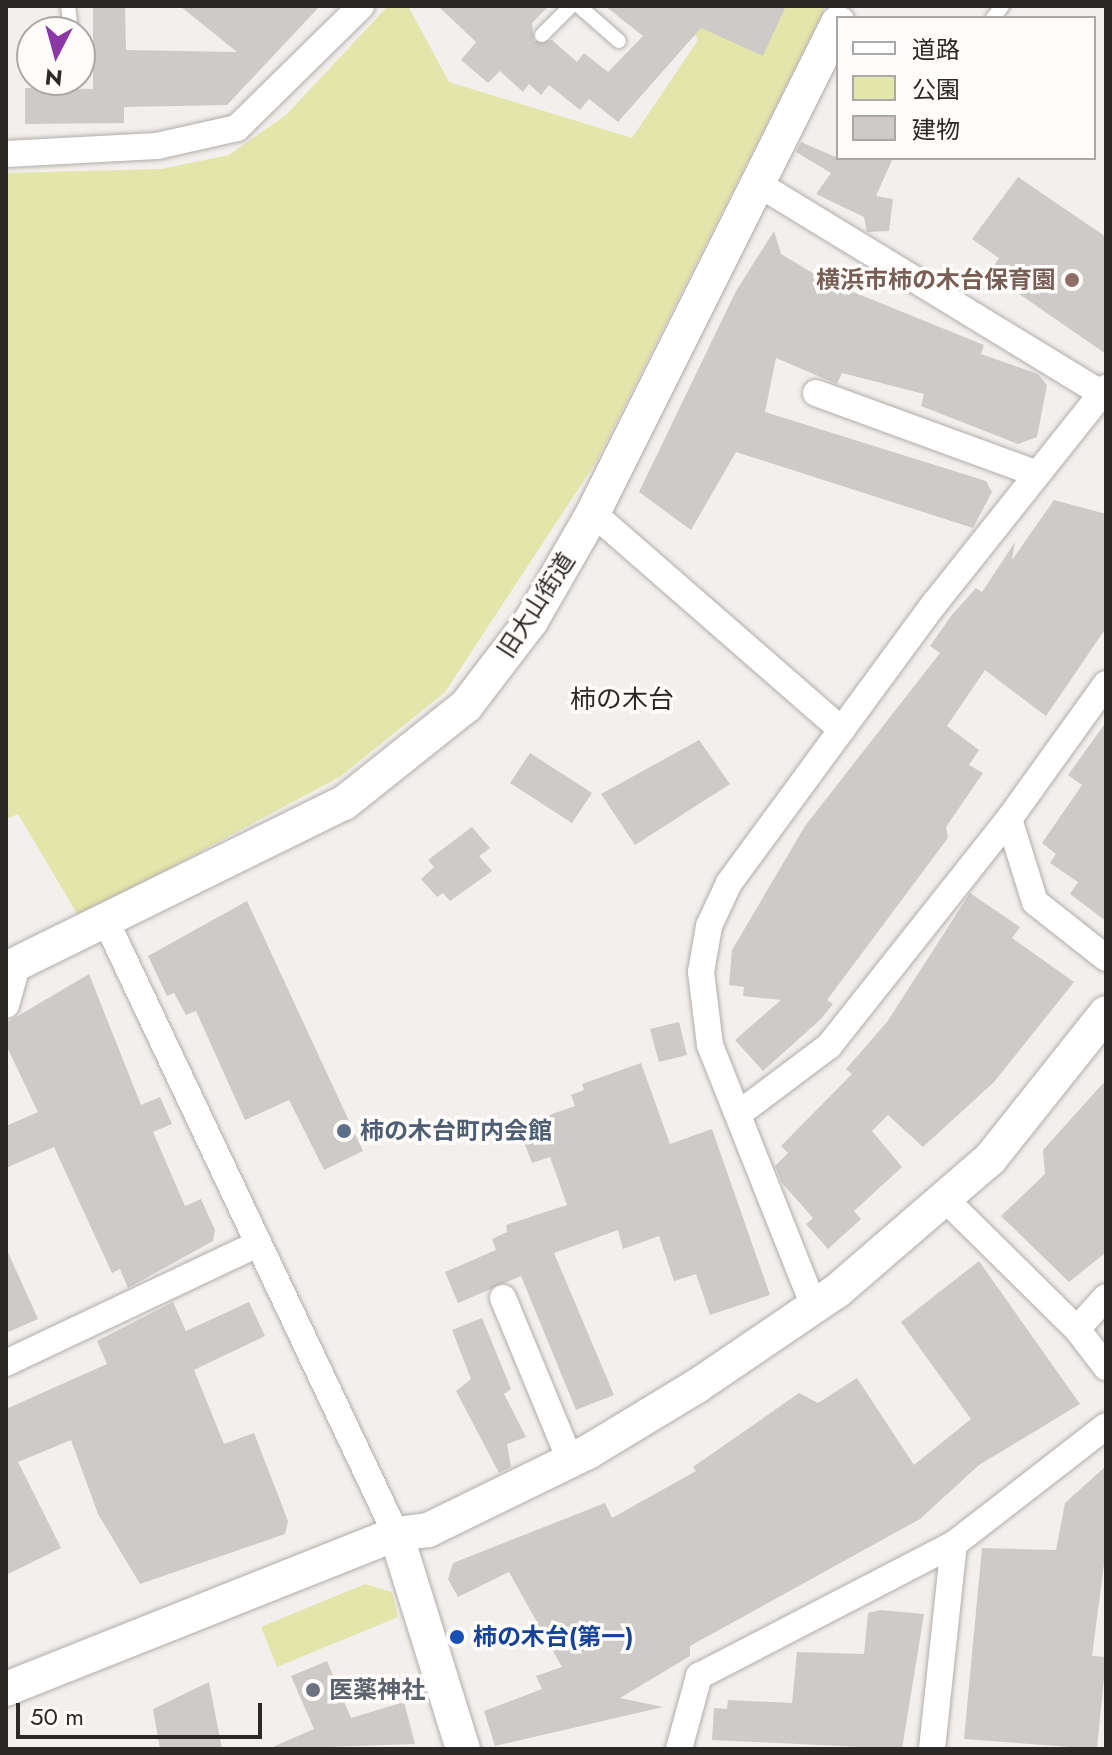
<!DOCTYPE html>
<html>
<head>
<meta charset="utf-8">
<style>
	body { margin:0 }
	#map { position:relative; width:1112px; height:1755px; overflow:hidden; background:#f3efec; font-family:Jost,"Noto Sans JP",sans-serif }
	div>[style] { position:absolute }
	.green>* { inset:0; background:#e3e6aa }
	.building>* { inset:0; background:#cecac7 }
	.roads { filter:drop-shadow(0 0 2px #b0adaa) drop-shadow(0 0 2px #b0adaa) }
	.service>* { height:14px; margin:-7px; padding:0 7px; transform-origin:7px; border-radius:7px; background:#fff }
	.minor>* { height:26px; margin:-13px; padding:0 13px; transform-origin:13px; border-radius:13px; background:#fff }
	.tertiary>* { height:34px; margin:-17px; padding:0 17px; transform-origin:17px; border-radius:17px; background:#fff }
	.dots>* { width:22px; height:22px; translate:-50% -50%; box-sizing:border-box; border:4px solid #fffdfb; border-radius:50% }
	span { translate:-50% -50%; white-space:nowrap; text-align:center; line-height:1.15; -webkit-text-stroke:7px #fffdfb; paint-order:stroke }
	.education-label { font-size:24px; color:#785e54; font-weight:700 }
	.right { translate:-100% -50%; text-align:right }
	.street-label { font-size:24px; color:#2a2927 }
	.service-label { font-size:24px; color:#4e5e75; font-weight:700 }
	.left { translate:0 -50%; text-align:left }
	.transit-label { font-size:24px; color:#164399; font-weight:700 }
	.worship-label { font-size:24px; color:#5b616d; font-weight:700 }
	.neighbourhood-label { font-size:26px; color:#2a2927 }
	.frame { position:absolute; inset:0; border:8px solid #2a2927; pointer-events:none }
	.legend { position:absolute; left:836px; top:16px; width:260px; height:144px; box-sizing:border-box; background:#fffdfb; border:2px solid #aaa8a6; margin:0; padding:10px 14px; list-style:none; font-size:24px; color:#2a2927 }
	.legend li { display:flex; align-items:center; gap:16px; height:40px }
	.legend b { width:40px; border:2px solid #aaa8a6 }
	.north { position:absolute; left:16px; top:16px; width:80px; height:80px; box-sizing:border-box; background:#fffdfb; border:2px solid #aaa8a6; border-radius:50%; rotate:186deg; font-size:22px; font-weight:700; line-height:32px; text-align:center; color:#2a2927 }
	.north::after { content:''; display:block; margin:auto; width:28px; height:36px; background:#8b37a5; clip-path:polygon(50% 0,100% 100%,50% 72%,0 100%) }
	.scale { position:absolute; left:16px; top:1703px; width:246px; height:36px; box-sizing:border-box; border:4px solid #2a2927; border-top:0; padding-left:10px; font-size:24px; line-height:28px; white-space:nowrap; color:#2a2927; -webkit-text-stroke:6px #fffdfb; paint-order:stroke }
</style>
</head>
<body>
<div id="map">
	<div class="green">
		<i style="clip-path:polygon(388px 6px,408px 6px,449px 82px,632px 138px,698px 40px,683px 6px,826px 6px,596px 462px,445px 692px,341px 776px,79px 917px,18px 814px,6px 819px,6px 173px,161px 169px,229px 155px,286px 115px)"></i>
		<i style="clip-path:polygon(365px 1584px,392px 1592px,398px 1617px,277px 1667px,261px 1627px)"></i>
	</div>
	<div class="building">
		<i style="clip-path:polygon(93px 6px,125px 6px,126px 50px,237px 52px,180px 6px,320px 6px,227px 105px,124px 107px,124px 123px,25px 124px,25px 88px,93px 89px)"></i>
		<i style="clip-path:polygon(438px 6px,549px 6px,532px 23px,534px 41px,552px 40px,577px 62px,584px 53px,608px 72px,643px 36px,605px 6px,786px 6px,763px 56px,701px 28px,618px 122px,589px 99px,580px 110px,549px 85px,541px 95px,529px 84px,523px 92px,500px 71px,488px 83px,461px 60px,476px 42px)"></i>
		<i style="clip-path:polygon(801px 142px,838px 158px,893px 158px,876px 196px,893px 199px,889px 231px,867px 232px,864px 217px,816px 194px,831px 173px,796px 152px)"></i>
		<i style="clip-path:polygon(1018px 177px,1106px 237px,1106px 354px,989px 273px,999px 258px,972px 239px)"></i>
		<i style="clip-path:polygon(774px 231px,781px 254px,826px 281px,984px 345px,981px 354px,1038px 374px,1047px 385px,1037px 437px,1018px 444px,921px 406px,924px 394px,842px 373px,837px 384px,776px 358px,765px 412px,986px 481px,992px 492px,973px 528px,736px 452px,691px 530px,639px 492px,736px 291px)"></i>
		<i style="clip-path:polygon(1054px 500px,1106px 514px,1106px 628px,1046px 716px,985px 670px,947px 726px,979px 750px,969px 765px,983px 773px,946px 827px,948px 838px,827px 1000px,833px 1004px,821px 1019px,763px 1071px,735px 1040px,781px 1000px,743px 996px,744px 987px,729px 985px,732px 950px,805px 826px,940px 653px,930px 646px,951px 616px,976px 588px,982px 592px,1015px 542px,1012px 560px)"></i>
		<i style="clip-path:polygon(1106px 722px,1106px 921px,1070px 894px,1078px 882px,1050px 863px,1056px 854px,1042px 843px,1082px 785px,1068px 775px)"></i>
		<i style="clip-path:polygon(699px 740px,730px 784px,635px 845px,601px 794px)"></i>
		<i style="clip-path:polygon(530px 753px,592px 793px,572px 823px,510px 783px)"></i>
		<i style="clip-path:polygon(472px 827px,490px 848px,479px 856px,492px 871px,450px 901px,443px 893px,437px 897px,421px 879px,434px 867px,428px 860px)"></i>
		<i style="clip-path:polygon(970px 893px,1020px 927px,1012px 938px,1074px 982px,994px 1082px,923px 1147px,888px 1115px,872px 1131px,902px 1167px,854px 1211px,861px 1219px,828px 1249px,806px 1224px,813px 1218px,782px 1183px,775px 1166px,788px 1153px,781px 1146px,852px 1074px,846px 1069px,887px 1022px)"></i>
		<i style="clip-path:polygon(247px 901px,363px 1151px,324px 1170px,289px 1100px,245px 1120px,196px 1011px,186px 1015px,174px 993px,167px 996px,148px 956px)"></i>
		<i style="clip-path:polygon(89px 974px,141px 1105px,160px 1097px,172px 1124px,153px 1132px,185px 1206px,201px 1199px,215px 1230px,213px 1241px,128px 1288px,120px 1269px,112px 1273px,54px 1147px,6px 1168px,6px 1126px,38px 1112px,6px 1045px,6px 1023px)"></i>
		<i style="clip-path:polygon(679px 1022px,687px 1055px,659px 1062px,650px 1029px)"></i>
		<i style="clip-path:polygon(641px 1063px,670px 1144px,712px 1129px,770px 1295px,710px 1315px,696px 1274px,674px 1281px,659px 1236px,623px 1249px,618px 1230px,554px 1253px,614px 1395px,576px 1410px,521px 1276px,458px 1303px,445px 1272px,496px 1250px,492px 1239px,507px 1232px,506px 1225px,567px 1205px,550px 1157px,532px 1163px,518px 1126px,575px 1106px,571px 1095px,584px 1090px,582px 1084px)"></i>
		<i style="clip-path:polygon(1106px 1080px,1104px 1254px,1069px 1282px,1001px 1216px,1045px 1174px,1043px 1150px)"></i>
		<i style="clip-path:polygon(6px 1248px,38px 1319px,6px 1333px)"></i>
		<i style="clip-path:polygon(979px 1261px,1080px 1404px,979px 1465px,920px 1519px,690px 1646px,690px 1656px,620px 1698px,663px 1707px,495px 1746px,484px 1711px,542px 1689px,536px 1676px,562px 1667px,509px 1572px,458px 1597px,448px 1579px,453px 1563px,605px 1503px,612px 1518px,696px 1471px,693px 1467px,799px 1393px,818px 1403px,857px 1378px,914px 1465px,971px 1419px,901px 1322px)"></i>
		<i style="clip-path:polygon(173px 1302px,186px 1331px,249px 1302px,265px 1336px,194px 1370px,224px 1444px,254px 1433px,288px 1521px,285px 1534px,140px 1584px,98px 1514px,71px 1440px,18px 1462px,61px 1548px,6px 1575px,6px 1409px,107px 1364px,97px 1341px)"></i>
		<i style="clip-path:polygon(482px 1318px,511px 1389px,504px 1394px,526px 1437px,507px 1444px,511px 1467px,499px 1473px,456px 1391px,471px 1379px,452px 1330px)"></i>
		<i style="clip-path:polygon(1106px 1466px,1106px 1549px,1092px 1656px,1106px 1657px,1097px 1749px,964px 1739px,982px 1548px,1056px 1550px,1065px 1503px)"></i>
		<i style="clip-path:polygon(880px 1610px,924px 1614px,902px 1749px,712px 1740px,714px 1708px,727px 1709px,728px 1700px,792px 1703px,797px 1652px,864px 1654px,868px 1613px)"></i>
		<i style="clip-path:polygon(327px 1661px,351px 1718px,404px 1702px,415px 1744px,268px 1749px,314px 1729px,291px 1676px)"></i>
		<i style="clip-path:polygon(209px 1682px,222px 1749px,160px 1749px,153px 1709px)"></i>
	</div>
	<div class="roads">
		<div class="service">
			<i style="left:68px;top:6px;width:26px;rotate:83deg"></i>
			<i style="left:579px;top:6px;width:53px;rotate:41.2deg"></i>
			<i style="left:993px;top:18px;width:15px;rotate:-53deg"></i>
			<i style="left:542px;top:35px;width:41px;rotate:-45deg"></i>
		</div>
		<div class="minor">
			<i style="left:6px;top:154px;width:151px;rotate:-3deg"></i>
			<i style="left:157px;top:146px;width:82px;rotate:-12.7deg"></i>
			<i style="left:237px;top:128px;width:174px;rotate:-44.5deg"></i>
			<i style="left:760px;top:185px;width:405px;rotate:31.4deg"></i>
			<i style="left:816px;top:393px;width:233px;rotate:20.1deg"></i>
			<i style="left:593px;top:513px;width:330px;rotate:41.1deg"></i>
			<i style="left:1106px;top:684px;width:166px;rotate:125.7deg"></i>
			<i style="left:1009px;top:819px;width:87px;rotate:72.6deg"></i>
			<i style="left:1035px;top:902px;width:90px;rotate:38.3deg"></i>
			<i style="left:105px;top:919px;width:680px;rotate:64.68deg"></i>
			<i style="left:6px;top:1005px;width:44px;rotate:-74.1deg"></i>
			<i style="left:741px;top:1112px;width:110px;rotate:-36.9deg"></i>
			<i style="left:829px;top:1046px;width:290px;rotate:-51.6deg"></i>
			<i style="left:945px;top:1199px;width:185px;rotate:44.6deg"></i>
			<i style="left:1077px;top:1329px;width:48px;rotate:52.7deg"></i>
			<i style="left:503px;top:1298px;width:175px;rotate:67.5deg"></i>
			<i style="left:813px;top:1304px;width:279px;rotate:-111.7deg"></i>
			<i style="left:710px;top:1045px;width:74px;rotate:-97deg"></i>
			<i style="left:701px;top:972px;width:47px;rotate:-80.1deg"></i>
			<i style="left:709px;top:926px;width:47px;rotate:-65.1deg"></i>
			<i style="left:729px;top:883px;width:348px;rotate:-53.7deg"></i>
			<i style="left:935px;top:603px;width:275px;rotate:-51.5deg"></i>
			<i style="left:1077px;top:1329px;width:43px;rotate:-47.8deg"></i>
			<i style="left:6px;top:1363px;width:274px;rotate:-25.3deg"></i>
			<i style="left:679px;top:1749px;width:76px;rotate:-74.7deg"></i>
			<i style="left:699px;top:1676px;width:287px;rotate:-27.4deg"></i>
			<i style="left:954px;top:1544px;width:192px;rotate:-37.8deg"></i>
			<i style="left:932px;top:1749px;width:206px;rotate:-83.9deg"></i>
		</div>
		<div class="tertiary">
			<i style="left:6px;top:969px;width:377px;rotate:-26.2deg"></i>
			<i style="left:344px;top:803px;width:156px;rotate:-38.5deg"></i>
			<i style="left:466px;top:706px;width:107px;rotate:-52.6deg"></i>
			<i style="left:531px;top:621px;width:125px;rotate:-60.1deg"></i>
			<i style="left:593px;top:513px;width:548px;rotate:-63.43deg"></i>
			<i style="left:396px;top:1534px;width:225px;rotate:72.7deg"></i>
			<i style="left:6px;top:1689px;width:420px;rotate:-21.7deg"></i>
			<i style="left:396px;top:1534px;width:32px;rotate:-7deg"></i>
			<i style="left:428px;top:1530px;width:178px;rotate:-26deg"></i>
			<i style="left:588px;top:1452px;width:127px;rotate:-31.2deg"></i>
			<i style="left:697px;top:1386px;width:169px;rotate:-34.2deg"></i>
			<i style="left:837px;top:1291px;width:202px;rotate:-40.8deg"></i>
			<i style="left:990px;top:1159px;width:186px;rotate:-51.5deg"></i>
		</div>
	</div>
	<div class="dots">
		<i style="left:1072px;top:280px;background:#8d6e63"></i>
		<i style="left:344px;top:1131px;background:#5c6f8a"></i>
		<i style="left:457px;top:1637px;background:#1a4fb4"></i>
		<i style="left:313px;top:1690px;background:#6b7280"></i>
	</div>
	<div class="education-label">
		<span class="right" style="left:1056px;top:280px">横浜市柿の木台保育園</span>
	</div>
	<div class="street-label">
		<span style="left:536px;top:605px;rotate:-57deg">旧大山街道</span>
	</div>
	<div class="service-label">
		<span class="left" style="left:360px;top:1131px">柿の木台町内会館</span>
	</div>
	<div class="transit-label">
		<span class="left" style="left:473px;top:1637px">柿の木台(第一)</span>
	</div>
	<div class="worship-label">
		<span class="left" style="left:329px;top:1690px">医薬神社</span>
	</div>
	<div class="neighbourhood-label">
		<span style="left:622px;top:700px">柿の木台</span>
	</div>
	<div class="frame"></div>
	<ul class="legend">
	<li><b style="height:10px;background:#fff"></b>道路</li>
	<li><b style="height:22px;background:#e3e6aa"></b>公園</li>
	<li><b style="height:22px;background:#cecac7"></b>建物</li>
	</ul>
	<div class="north">N</div>
	<div class="scale">50 m</div>
</div>
</body>
</html>
